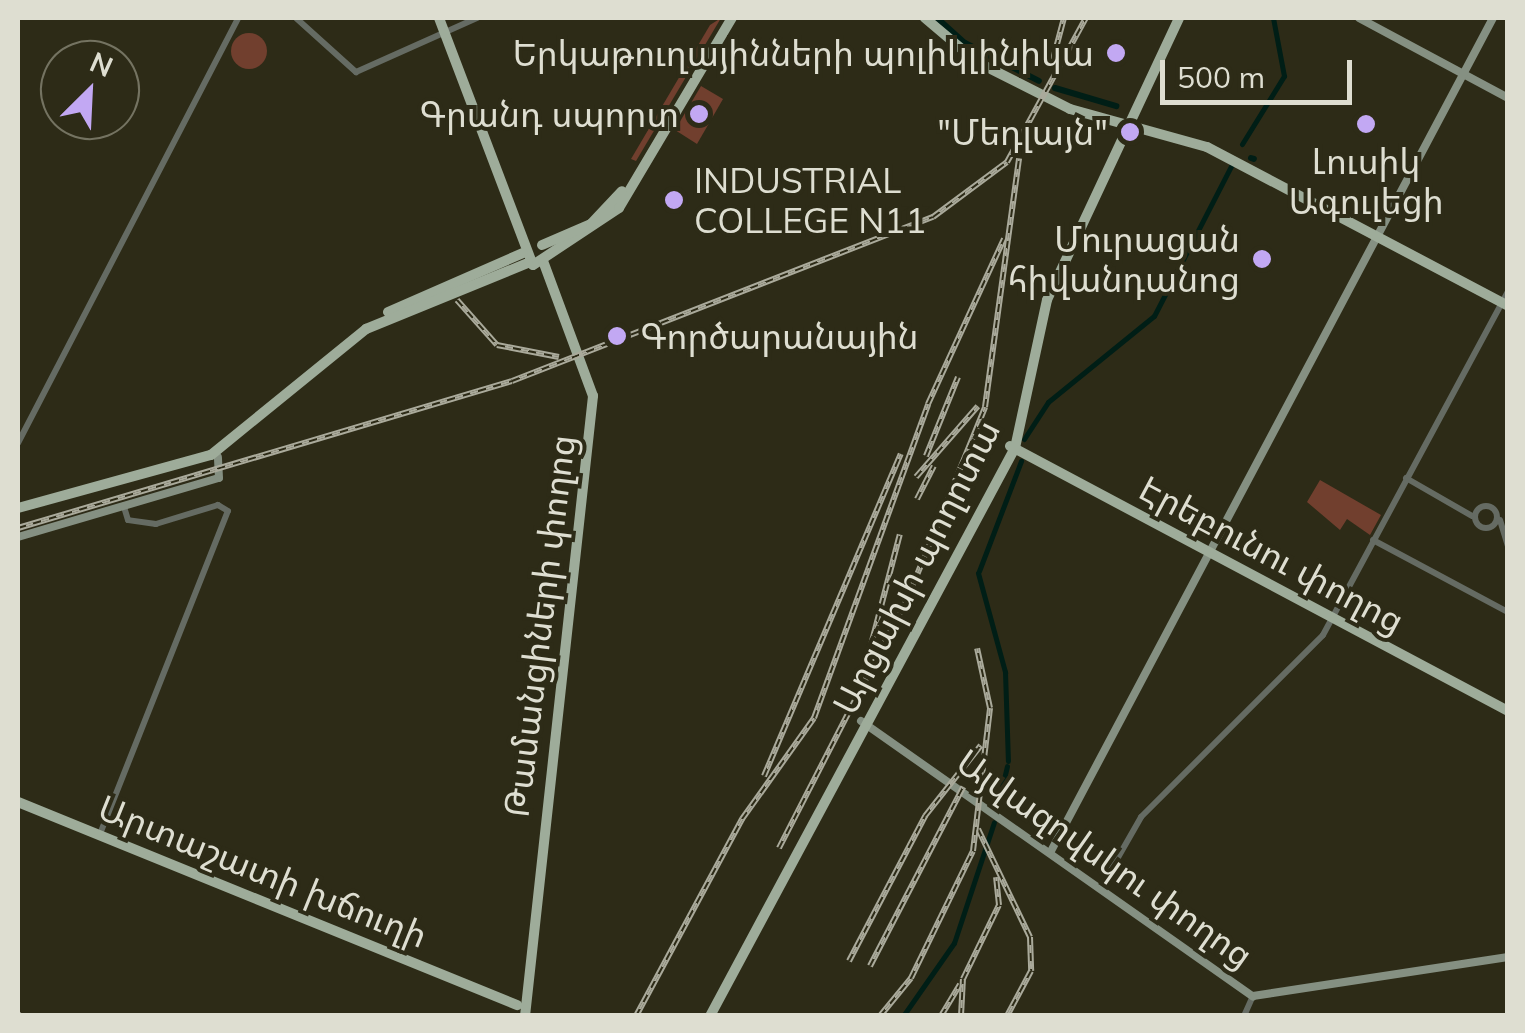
<!DOCTYPE html>
<html>
<head>
<meta charset="utf-8">
<style>
	body { margin:0 }
	#map { position:relative; width:1525px; height:1033px; overflow:hidden; background:#2d2b17; font-family:Mulish,"Noto Sans Armenian",sans-serif }
	div>[style] { position:absolute }
	.green>* { inset:0; background:#713f2e }
	.round { border-radius:50% }
	.canal>* { height:5px; margin:-2.5px; padding:0 2.5px; transform-origin:2.5px; border-radius:2.5px; background:#001e16 }
	.river>* { height:6px; margin:-3px; padding:0 3px; transform-origin:3px; border-radius:3px; background:#001e16 }
	.tertiary>* { height:6px; margin:-3px; padding:0 3px; transform-origin:3px; border-radius:3px; background:#656b63 }
	.tertiary>.ring { margin:-3px; padding:0; box-sizing:content-box; background:none; border:6px solid #656b63; border-radius:50% }
	.secondary>* { height:8px; margin:-4px; padding:0 4px; transform-origin:4px; border-radius:4px; background:#859082 }
	.primary>* { height:10px; margin:-5px; padding:0 5px; transform-origin:5px; border-radius:5px; background:#9eac9a }
	.rail>* { height:6px; margin-top:-3px; transform-origin:0; background:repeating-linear-gradient(90deg,#2d2b17 0 8px,#aaaa9b 0 16px); box-sizing:border-box; border-block:2px solid #aaaa9b }
	.dots>* { width:28px; height:28px; translate:-50% -50%; box-sizing:border-box; border:5px solid #2d2b17; border-radius:50% }
	span { translate:-50% -50%; white-space:nowrap; text-align:center; line-height:1.15; -webkit-text-stroke:8px #2d2b17; paint-order:stroke }
	.poi-label { font-size:35px; color:#deded1 }
	.right { translate:-100% -50%; text-align:right }
	.left { translate:0 -50%; text-align:left }
	.street-label { font-size:35px; color:#deded1 }
	.frame { position:absolute; inset:0; border:20px solid #deded1; pointer-events:none }
	.north { position:absolute; left:40px; top:40px; width:100px; height:100px; box-sizing:border-box; background:#2d2b17; border:2px solid #747361; border-radius:50%; rotate:24deg; font-size:28px; font-weight:700; line-height:40px; text-align:center; color:#deded1 }
	.north::after { content:''; display:block; margin:auto; width:35px; height:45px; background:#c2a8f3; clip-path:polygon(50% 0,100% 100%,50% 72%,0 100%) }
	.scale { position:absolute; left:1160px; top:60px; width:192px; height:45px; box-sizing:border-box; border:5px solid #deded1; border-top:0; padding-left:12px; font-size:30px; line-height:35px; white-space:nowrap; color:#deded1; -webkit-text-stroke:8px #2d2b17; paint-order:stroke }
</style>
</head>
<body>
<div id="map">
	<div class="green">
		<i style="clip-path:polygon(721px 18px,636px 161px,631px 159px,710px 25px)"></i>
		<i class="round" style="left:231px;top:33px;width:36px;height:36px"></i>
		<i style="clip-path:polygon(701px 86px,723px 99px,697px 144px,675px 130px)"></i>
		<i style="clip-path:polygon(1320px 480px,1381px 515px,1370px 535px,1347px 519px,1340px 530px,1307px 502px)"></i>
	</div>
	<div class="canal">
		<i style="left:1242px;top:144px;width:80px;rotate:-58.3deg"></i>
		<i style="left:1284px;top:76px;width:59px;rotate:-100.7deg"></i>
		<i style="left:1024px;top:439px;width:44px;rotate:-57deg"></i>
		<i style="left:1048px;top:402px;width:136px;rotate:-39.1deg"></i>
		<i style="left:1154px;top:316px;width:171px;rotate:-62.8deg"></i>
		<i style="left:979px;top:571px;width:118px;rotate:-69.1deg"></i>
		<i style="left:978px;top:573px;width:103px;rotate:74.7deg"></i>
		<i style="left:1005px;top:672px;width:89px;rotate:88.1deg"></i>
		<i style="left:997px;top:809px;width:44px;rotate:-76.9deg"></i>
		<i style="left:903px;top:1016px;width:89px;rotate:-55.1deg"></i>
		<i style="left:954px;top:943px;width:127px;rotate:-71.7deg"></i>
	</div>
	<div class="river">
		<i style="left:937px;top:18px;width:38px;rotate:42deg"></i>
		<i style="left:965px;top:43px;width:83px;rotate:27.2deg"></i>
		<i style="left:1055px;top:88px;width:64px;rotate:16.4deg"></i>
		<i style="left:1251px;top:158px;width:3px;rotate:18deg"></i>
	</div>
	<div class="tertiary">
		<i style="left:296px;top:18px;width:81px;rotate:42deg"></i>
		<i style="left:356px;top:72px;width:133px;rotate:-24.1deg"></i>
		<i style="left:18px;top:443px;width:479px;rotate:-62.6deg"></i>
		<i style="left:1406px;top:478px;width:76px;rotate:29.9deg"></i>
		<i class="ring" style="left:1475px;top:506px;width:16px;height:16px"></i>
		<i style="left:1500px;top:520px;width:28px;rotate:73deg"></i>
		<i style="left:1373px;top:540px;width:153px;rotate:28.1deg"></i>
		<i style="left:100px;top:834px;width:347px;rotate:-68.4deg"></i>
		<i style="left:228px;top:511px;width:12px;rotate:-149deg"></i>
		<i style="left:218px;top:505px;width:65px;rotate:163deg"></i>
		<i style="left:156px;top:524px;width:28px;rotate:-172deg"></i>
		<i style="left:128px;top:520px;width:14px;rotate:-107deg"></i>
		<i style="left:1100px;top:889px;width:83px;rotate:-60.3deg"></i>
		<i style="left:1141px;top:817px;width:257px;rotate:-45deg"></i>
		<i style="left:1323px;top:635px;width:391px;rotate:-61.7deg"></i>
		<i style="left:1244px;top:1016px;width:22px;rotate:-66deg"></i>
	</div>
	<div class="secondary">
		<i style="left:1359px;top:18px;width:169px;rotate:28.2deg"></i>
		<i style="left:18px;top:537px;width:209px;rotate:-16.4deg"></i>
		<i style="left:219px;top:478px;width:21px;rotate:-93deg"></i>
		<i style="left:861px;top:721px;width:479px;rotate:35.1deg"></i>
		<i style="left:1253px;top:996px;width:258px;rotate:-8.7deg"></i>
		<i style="left:1050px;top:853px;width:945px;rotate:-62.05deg"></i>
	</div>
	<div class="primary">
		<i style="left:439px;top:18px;width:264px;rotate:69.2deg"></i>
		<i style="left:533px;top:265px;width:103px;rotate:-33.5deg"></i>
		<i style="left:619px;top:208px;width:221px;rotate:-59.3deg"></i>
		<i style="left:925px;top:18px;width:68px;rotate:40.2deg"></i>
		<i style="left:977px;top:62px;width:104px;rotate:26.8deg"></i>
		<i style="left:1070px;top:109px;width:142px;rotate:15.5deg"></i>
		<i style="left:1207px;top:147px;width:340px;rotate:27.8deg"></i>
		<i style="left:542px;top:245px;width:53px;rotate:-23.2deg"></i>
		<i style="left:591px;top:224px;width:45px;rotate:-46.8deg"></i>
		<i style="left:388px;top:312px;width:147px;rotate:-23.6deg"></i>
		<i style="left:1010px;top:446px;width:564px;rotate:28.02deg"></i>
		<i style="left:18px;top:508px;width:200px;rotate:-15.4deg"></i>
		<i style="left:211px;top:455px;width:200px;rotate:-39.1deg"></i>
		<i style="left:366px;top:329px;width:175px;rotate:-22.2deg"></i>
		<i style="left:18px;top:802px;width:539px;rotate:22.14deg"></i>
		<i style="left:525px;top:1016px;width:624px;rotate:-83.74deg"></i>
		<i style="left:593px;top:396px;width:144px;rotate:-110.3deg"></i>
		<i style="left:710px;top:1016px;width:645px;rotate:-61.77deg"></i>
		<i style="left:1015px;top:448px;width:151px;rotate:-77.8deg"></i>
		<i style="left:1047px;top:300px;width:311px;rotate:-64.9deg"></i>
	</div>
	<div class="rail">
		<i style="left:1052px;top:63px;width:47px;rotate:-75.1deg"></i>
		<i style="left:457px;top:300px;width:60px;rotate:48.4deg"></i>
		<i style="left:497px;top:345px;width:63px;rotate:11deg"></i>
		<i style="left:926px;top:456px;width:85px;rotate:-67.9deg"></i>
		<i style="left:916px;top:477px;width:94px;rotate:-48.9deg"></i>
		<i style="left:917px;top:499px;width:37px;rotate:-63deg"></i>
		<i style="left:18px;top:528px;width:515px;rotate:-16.57deg"></i>
		<i style="left:512px;top:381px;width:452px;rotate:-21.3deg"></i>
		<i style="left:933px;top:217px;width:92px;rotate:-36.6deg"></i>
		<i style="left:1007px;top:162px;width:164px;rotate:-61.3deg"></i>
		<i style="left:865px;top:668px;width:138px;rotate:-75.4deg"></i>
		<i style="left:764px;top:776px;width:350px;rotate:-67deg"></i>
		<i style="left:978px;top:829px;width:120px;rotate:64.3deg"></i>
		<i style="left:1030px;top:937px;width:34px;rotate:88deg"></i>
		<i style="left:1031px;top:971px;width:51px;rotate:118.1deg"></i>
		<i style="left:779px;top:848px;width:282px;rotate:-62.8deg"></i>
		<i style="left:908px;top:597px;width:205px;rotate:-67.9deg"></i>
		<i style="left:985px;top:407px;width:251px;rotate:-82.2deg"></i>
		<i style="left:849px;top:961px;width:164px;rotate:-62.3deg"></i>
		<i style="left:925px;top:816px;width:90px;rotate:-51.7deg"></i>
		<i style="left:870px;top:966px;width:202px;rotate:-62.5deg"></i>
		<i style="left:18px;top:1014px;width:3px;rotate:45deg"></i>
		<i style="left:636px;top:1016px;width:224px;rotate:-61.7deg"></i>
		<i style="left:742px;top:819px;width:124px;rotate:-54.5deg"></i>
		<i style="left:814px;top:718px;width:334px;rotate:-70deg"></i>
		<i style="left:928px;top:404px;width:182px;rotate:-65.3deg"></i>
		<i style="left:880px;top:1016px;width:49px;rotate:-50.8deg"></i>
		<i style="left:911px;top:978px;width:141px;rotate:-64deg"></i>
		<i style="left:973px;top:851px;width:144px;rotate:-83.2deg"></i>
		<i style="left:990px;top:708px;width:61px;rotate:-102.2deg"></i>
		<i style="left:941px;top:1016px;width:37px;rotate:-59deg"></i>
		<i style="left:961px;top:1016px;width:37px;rotate:-87deg"></i>
		<i style="left:963px;top:979px;width:82px;rotate:-64.1deg"></i>
		<i style="left:999px;top:905px;width:28px;rotate:-96deg"></i>
	</div>
	<div class="dots">
		<i style="left:1116px;top:53px;background:#c2a8f3"></i>
		<i style="left:699px;top:114px;background:#c2a8f3"></i>
		<i style="left:1366px;top:124px;background:#c2a8f3"></i>
		<i style="left:1130px;top:132px;background:#c2a8f3"></i>
		<i style="left:674px;top:200px;background:#c2a8f3"></i>
		<i style="left:1262px;top:259px;background:#c2a8f3"></i>
		<i style="left:617px;top:336px;background:#c2a8f3"></i>
	</div>
	<div class="poi-label">
		<span class="right" style="left:1094px;top:53px">Երկաթուղայինների պոլիկլինիկա</span>
		<span class="right" style="left:679px;top:114px">Գրանդ սպորտ</span>
		<span class="right" style="left:1108px;top:132px">"Մեդլայն"</span>
		<span style="left:1366px;top:181px">Լուսիկ<br>Ագուլեցի</span>
		<span class="left" style="left:694px;top:200px">INDUSTRIAL<br>COLLEGE N11</span>
		<span class="right" style="left:1240px;top:259px">Մուրացան<br>հիվանդանոց</span>
		<span class="left" style="left:640px;top:336px">Գործարանային</span>
	</div>
	<div class="street-label">
		<span style="left:1272px;top:554px;rotate:28deg">Էրեբունու փողոց</span>
		<span style="left:916px;top:567px;rotate:-63deg">Արցախի պողոտա</span>
		<span style="left:539px;top:626px;rotate:-83deg">Թամանցիների փողոց</span>
		<span style="left:1105px;top:858px;rotate:35deg">Այվազովսկու փողոց</span>
		<span style="left:263px;top:871px;rotate:22deg">Արտաշատի խճուղի</span>
	</div>
	<div class="frame"></div>
	<div class="north">N</div>
	<div class="scale">500 m</div>
</div>
</body>
</html>
